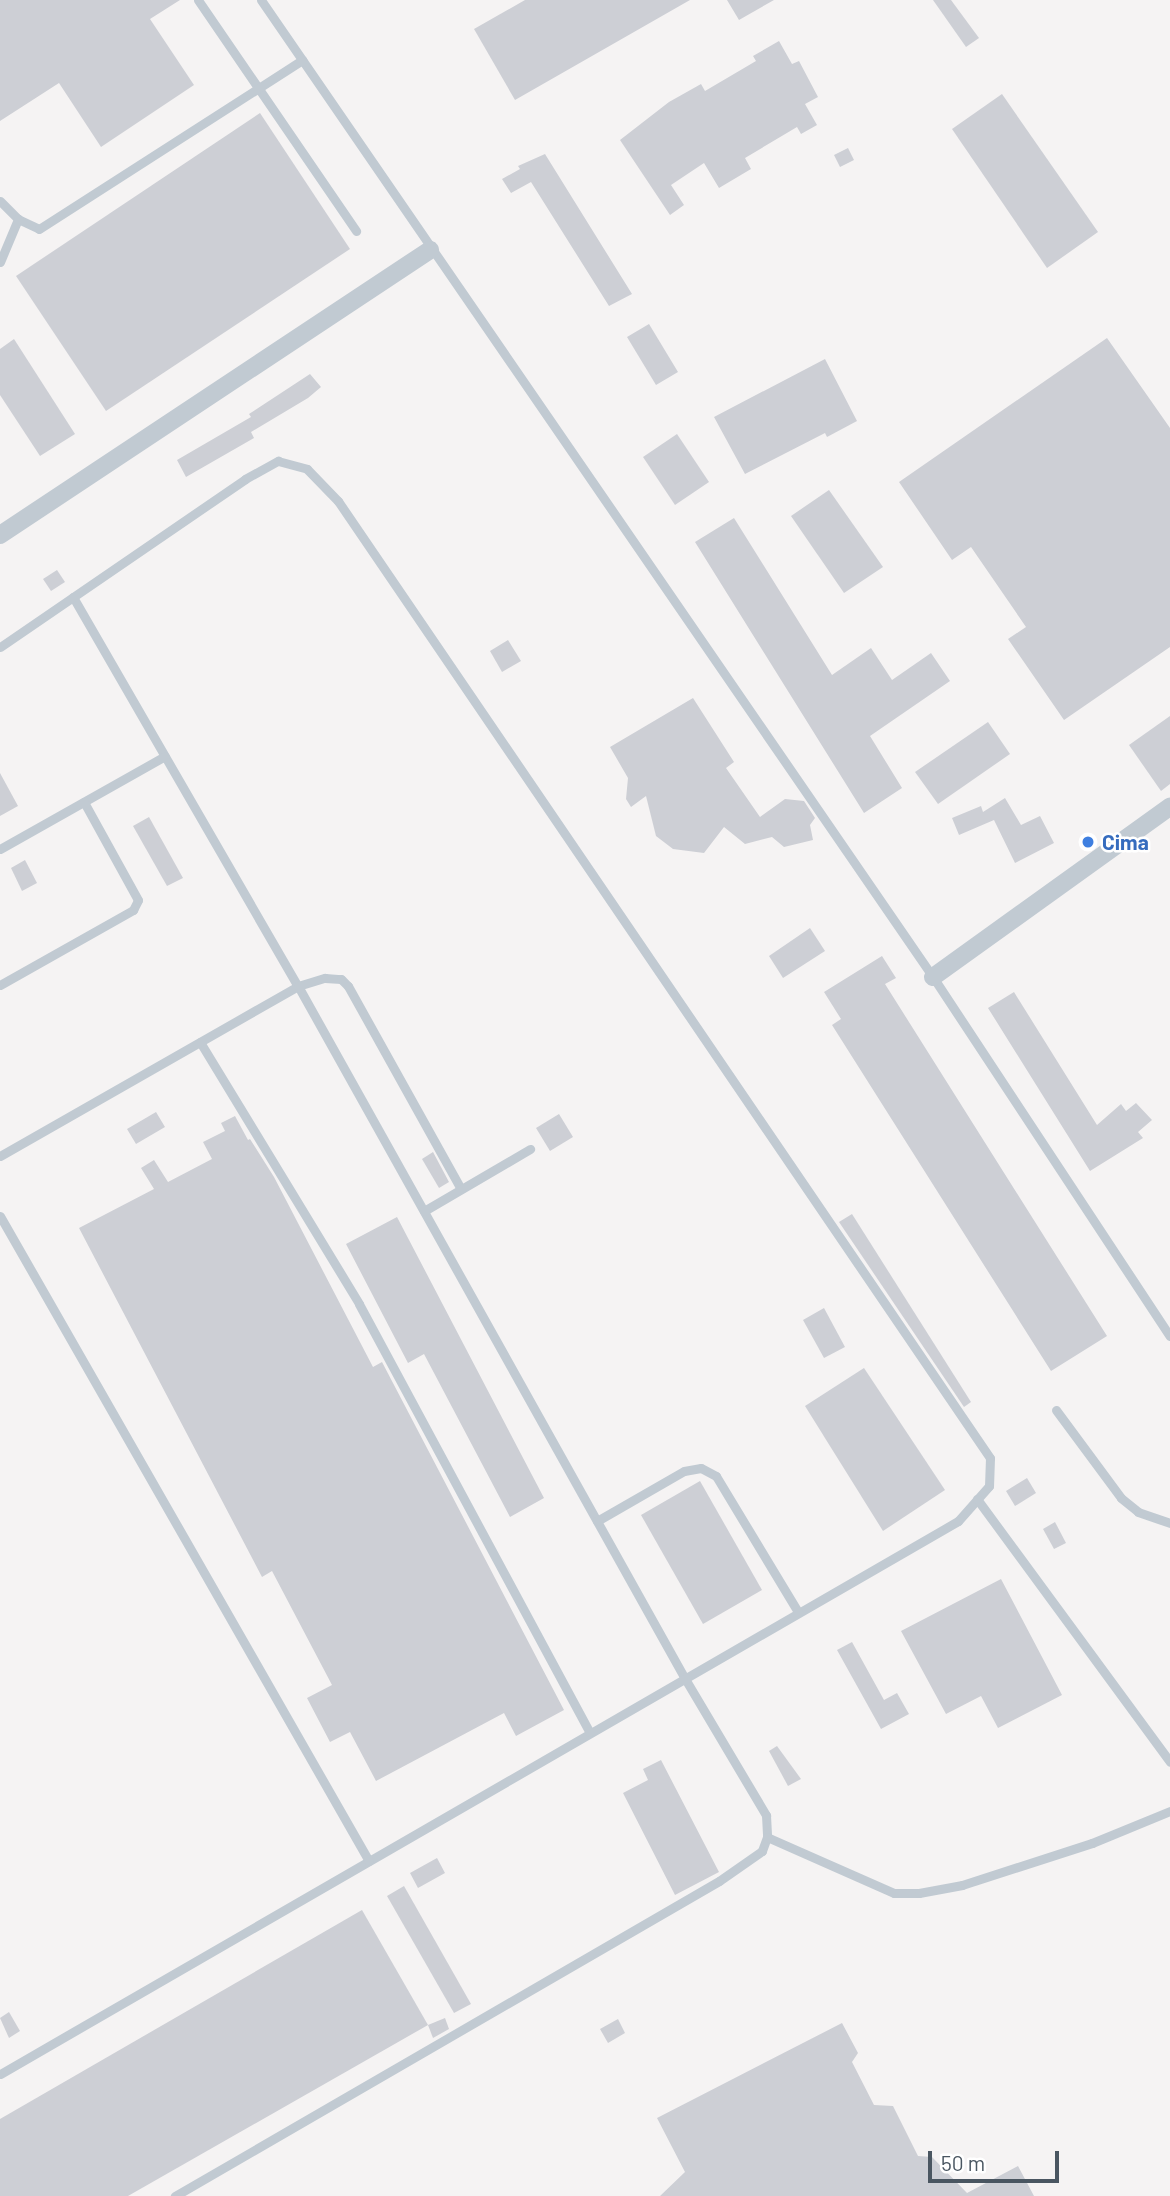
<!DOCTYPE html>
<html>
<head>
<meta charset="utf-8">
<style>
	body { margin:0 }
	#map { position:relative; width:1170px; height:2196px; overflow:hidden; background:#f5f3f3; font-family:Barlow,sans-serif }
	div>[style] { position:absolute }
	.building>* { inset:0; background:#cdcfd5 }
	.lane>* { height:9px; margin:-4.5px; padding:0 4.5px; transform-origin:4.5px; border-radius:4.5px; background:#c1cad2 }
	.street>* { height:18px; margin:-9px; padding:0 9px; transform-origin:9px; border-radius:9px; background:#c1cad2 }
	.dots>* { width:19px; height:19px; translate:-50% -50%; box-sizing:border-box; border:4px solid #fff; border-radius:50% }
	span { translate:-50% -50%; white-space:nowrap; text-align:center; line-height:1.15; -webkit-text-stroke:5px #fff; paint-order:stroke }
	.shop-label { font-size:21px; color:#366cbe; font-weight:700 }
	.left { translate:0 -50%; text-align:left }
	.scale { position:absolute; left:928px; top:2151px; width:131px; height:32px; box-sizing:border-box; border:4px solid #4a5661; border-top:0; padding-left:9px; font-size:21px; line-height:24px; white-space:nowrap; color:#4a5661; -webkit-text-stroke:5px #fff; paint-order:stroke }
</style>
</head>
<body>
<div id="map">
	<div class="building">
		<i style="clip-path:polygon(0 0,180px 0,150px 19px,194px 85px,101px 147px,59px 83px,0 121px)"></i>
		<i style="clip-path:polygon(525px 0,690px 0,515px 100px,474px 29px)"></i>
		<i style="clip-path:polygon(727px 0,774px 0,739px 20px)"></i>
		<i style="clip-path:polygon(933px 0,951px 0,979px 38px,966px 47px)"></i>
		<i style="clip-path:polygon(779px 41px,792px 64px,799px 61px,818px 97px,805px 104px,817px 125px,801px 134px,797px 127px,745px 158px,751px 169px,719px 188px,704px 163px,671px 185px,684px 205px,670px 215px,620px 140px,669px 102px,701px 84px,705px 91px,756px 61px,753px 56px)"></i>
		<i style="clip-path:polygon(1002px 94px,1098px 232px,1047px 268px,952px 129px)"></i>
		<i style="clip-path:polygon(260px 113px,350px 249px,106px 411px,16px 276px)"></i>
		<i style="clip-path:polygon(848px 148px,854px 160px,840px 167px,834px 155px)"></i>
		<i style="clip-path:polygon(545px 154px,632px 294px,609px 306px,531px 182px,511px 193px,502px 179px,520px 169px,518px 166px)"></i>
		<i style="clip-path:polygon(649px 324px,678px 372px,656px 385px,627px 337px)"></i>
		<i style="clip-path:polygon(1107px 338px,1170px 428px,1170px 647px,1064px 720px,1008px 639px,1026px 627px,971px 547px,952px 560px,899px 482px)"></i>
		<i style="clip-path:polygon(14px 339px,75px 434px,40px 456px,0 395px,0 349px)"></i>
		<i style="clip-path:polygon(825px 359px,857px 421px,827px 437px,825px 433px,745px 474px,714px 417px)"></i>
		<i style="clip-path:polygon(310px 374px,321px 387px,308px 398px,251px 432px,254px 438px,186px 477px,177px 460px,251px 417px,249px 414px)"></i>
		<i style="clip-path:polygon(677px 434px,709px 482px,675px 505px,643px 457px)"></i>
		<i style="clip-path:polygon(829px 490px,883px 567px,844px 593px,791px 516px)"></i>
		<i style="clip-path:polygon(734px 518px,832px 675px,871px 648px,892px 680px,931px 653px,950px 681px,870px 736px,902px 788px,864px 813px,695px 542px)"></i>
		<i style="clip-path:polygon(57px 570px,65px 582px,51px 591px,43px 579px)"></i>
		<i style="clip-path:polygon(508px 640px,521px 661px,502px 672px,490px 651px)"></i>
		<i style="clip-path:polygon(693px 698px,734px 762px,726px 768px,760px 817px,785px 799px,804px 801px,815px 818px,810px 825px,813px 840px,784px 847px,772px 837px,745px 844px,724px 827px,704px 853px,673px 849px,656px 836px,646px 796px,631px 807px,626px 799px,628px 778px,610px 747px)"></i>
		<i style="clip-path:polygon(1170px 716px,1170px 784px,1161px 791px,1129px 745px)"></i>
		<i style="clip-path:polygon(988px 722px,1010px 754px,938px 804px,915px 772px)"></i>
		<i style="clip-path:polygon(0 773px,18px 806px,0 816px)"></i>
		<i style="clip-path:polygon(1005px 798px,1021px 825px,1040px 816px,1054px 843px,1015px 863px,994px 820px,959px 835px,952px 818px,981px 806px,983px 812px)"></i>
		<i style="clip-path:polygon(149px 817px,183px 878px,167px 886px,133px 826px)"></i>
		<i style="clip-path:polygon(25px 860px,37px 883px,22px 891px,11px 868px)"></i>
		<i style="clip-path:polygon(810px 928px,825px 951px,783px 978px,769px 956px)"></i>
		<i style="clip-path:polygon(882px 956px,896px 978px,885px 984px,1107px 1336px,1051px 1371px,832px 1025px,841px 1019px,824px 992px)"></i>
		<i style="clip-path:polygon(1014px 992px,1097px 1125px,1121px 1104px,1126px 1111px,1136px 1103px,1152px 1120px,1138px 1132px,1143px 1138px,1090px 1171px,988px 1008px)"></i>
		<i style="clip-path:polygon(156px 1112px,165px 1127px,136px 1144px,127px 1129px)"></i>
		<i style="clip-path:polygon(559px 1114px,573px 1137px,550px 1151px,536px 1128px)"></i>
		<i style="clip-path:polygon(235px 1116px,248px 1140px,250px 1139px,274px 1177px,373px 1367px,382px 1362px,564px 1710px,516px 1736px,504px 1713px,376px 1781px,350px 1732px,330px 1742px,307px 1698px,332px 1685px,272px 1571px,262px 1577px,79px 1228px,154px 1189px,141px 1168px,154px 1160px,168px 1182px,212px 1159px,203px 1142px,225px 1131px,221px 1123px)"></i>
		<i style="clip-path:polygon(433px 1152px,449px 1182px,439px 1188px,422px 1159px)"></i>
		<i style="clip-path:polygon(852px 1214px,971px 1402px,964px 1407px,839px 1222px)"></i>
		<i style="clip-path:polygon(397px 1217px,544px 1498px,510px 1517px,424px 1354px,408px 1363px,346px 1244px)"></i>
		<i style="clip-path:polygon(824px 1308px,845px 1347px,824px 1358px,803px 1320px)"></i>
		<i style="clip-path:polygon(864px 1368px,945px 1490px,883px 1531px,805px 1406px)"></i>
		<i style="clip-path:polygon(1027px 1478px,1036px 1493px,1015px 1506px,1006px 1491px)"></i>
		<i style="clip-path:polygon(700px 1481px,762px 1590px,703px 1624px,641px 1515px)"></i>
		<i style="clip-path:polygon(1055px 1522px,1066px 1543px,1054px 1549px,1043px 1529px)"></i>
		<i style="clip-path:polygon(1001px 1579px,1062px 1695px,998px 1728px,981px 1696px,946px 1714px,901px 1631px)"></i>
		<i style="clip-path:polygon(852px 1642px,884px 1700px,897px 1693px,909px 1714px,881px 1729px,837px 1650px)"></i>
		<i style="clip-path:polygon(777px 1746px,801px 1779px,788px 1786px,769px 1751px)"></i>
		<i style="clip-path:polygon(661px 1760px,719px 1872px,675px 1895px,623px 1793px,648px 1780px,643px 1769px)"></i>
		<i style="clip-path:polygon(437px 1858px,445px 1873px,418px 1888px,410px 1873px)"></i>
		<i style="clip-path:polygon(404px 1886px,471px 2004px,454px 2013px,387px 1896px)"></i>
		<i style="clip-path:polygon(362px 1910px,428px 2025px,128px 2196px,0 2196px,0 2119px)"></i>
		<i style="clip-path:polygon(9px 2012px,20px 2031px,9px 2038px,0 2018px)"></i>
		<i style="clip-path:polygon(445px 2018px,449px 2029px,433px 2038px,428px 2025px)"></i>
		<i style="clip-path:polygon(618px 2019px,625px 2033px,608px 2043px,600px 2029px)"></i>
		<i style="clip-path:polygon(842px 2023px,858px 2053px,852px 2062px,874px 2105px,893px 2106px,918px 2156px,932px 2157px,967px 2193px,1018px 2166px,1034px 2196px,660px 2196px,685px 2172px,657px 2118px)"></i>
	</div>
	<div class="lane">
		<i style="left:198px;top:0;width:280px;rotate:55.6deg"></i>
		<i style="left:261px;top:0;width:1186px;rotate:55.48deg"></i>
		<i style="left:933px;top:977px;width:430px;rotate:56.6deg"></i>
		<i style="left:0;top:201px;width:25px;rotate:45deg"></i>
		<i style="left:18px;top:219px;width:23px;rotate:25deg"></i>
		<i style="left:39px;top:229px;width:313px;rotate:-32.7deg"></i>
		<i style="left:0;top:262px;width:47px;rotate:-67.3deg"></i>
		<i style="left:73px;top:597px;width:449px;rotate:60deg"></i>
		<i style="left:298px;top:986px;width:792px;rotate:60.81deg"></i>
		<i style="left:684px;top:1677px;width:161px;rotate:59.3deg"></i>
		<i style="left:766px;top:1815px;width:22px;rotate:87deg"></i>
		<i style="left:767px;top:1837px;width:15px;rotate:110deg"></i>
		<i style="left:762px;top:1851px;width:52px;rotate:145.1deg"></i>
		<i style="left:719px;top:1881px;width:629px;rotate:149.93deg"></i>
		<i style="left:0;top:647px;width:297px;rotate:-34.4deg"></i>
		<i style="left:245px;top:479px;width:38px;rotate:-29deg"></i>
		<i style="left:278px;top:461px;width:30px;rotate:15deg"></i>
		<i style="left:307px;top:469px;width:45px;rotate:45.9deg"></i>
		<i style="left:338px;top:501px;width:1158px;rotate:55.73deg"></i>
		<i style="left:990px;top:1458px;width:28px;rotate:92deg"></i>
		<i style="left:989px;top:1486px;width:47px;rotate:131.5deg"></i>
		<i style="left:958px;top:1521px;width:1106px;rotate:150deg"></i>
		<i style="left:0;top:849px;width:189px;rotate:-29.4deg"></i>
		<i style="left:0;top:985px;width:153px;rotate:-29.4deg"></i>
		<i style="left:133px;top:910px;width:11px;rotate:-63deg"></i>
		<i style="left:138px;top:900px;width:112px;rotate:-118.9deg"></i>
		<i style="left:200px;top:1042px;width:306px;rotate:58.7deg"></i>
		<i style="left:359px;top:1304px;width:486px;rotate:61.7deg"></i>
		<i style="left:0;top:1156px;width:343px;rotate:-29.7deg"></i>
		<i style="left:298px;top:986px;width:28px;rotate:-17deg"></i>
		<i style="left:325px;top:978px;width:16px;rotate:4deg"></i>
		<i style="left:341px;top:979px;width:10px;rotate:45deg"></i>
		<i style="left:348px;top:986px;width:232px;rotate:60.9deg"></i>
		<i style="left:424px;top:1211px;width:123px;rotate:-30.3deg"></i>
		<i style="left:0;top:1216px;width:743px;rotate:60.23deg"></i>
		<i style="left:1056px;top:1410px;width:109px;rotate:53.5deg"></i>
		<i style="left:1121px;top:1498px;width:22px;rotate:39deg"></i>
		<i style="left:1138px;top:1512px;width:34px;rotate:19deg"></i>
		<i style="left:977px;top:1499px;width:326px;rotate:53.7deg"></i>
		<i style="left:597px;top:1521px;width:100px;rotate:-29.9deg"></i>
		<i style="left:684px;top:1471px;width:17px;rotate:-10deg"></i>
		<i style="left:701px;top:1468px;width:17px;rotate:28deg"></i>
		<i style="left:716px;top:1476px;width:159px;rotate:58.9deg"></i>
		<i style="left:767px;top:1837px;width:139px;rotate:23.8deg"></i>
		<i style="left:894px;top:1893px;width:25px"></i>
		<i style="left:919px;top:1893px;width:44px;rotate:-10.5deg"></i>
		<i style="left:962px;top:1885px;width:137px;rotate:-17.9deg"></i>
		<i style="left:1092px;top:1843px;width:84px;rotate:-22.3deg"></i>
	</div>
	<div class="street">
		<i style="left:0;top:535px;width:516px;rotate:-33.54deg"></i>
		<i style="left:933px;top:977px;width:292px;rotate:-35.7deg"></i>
	</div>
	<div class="dots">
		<i style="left:1088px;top:842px;background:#3f7fe0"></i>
	</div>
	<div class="shop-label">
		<span class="left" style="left:1102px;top:842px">Cima</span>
	</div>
	<div class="scale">50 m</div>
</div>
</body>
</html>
